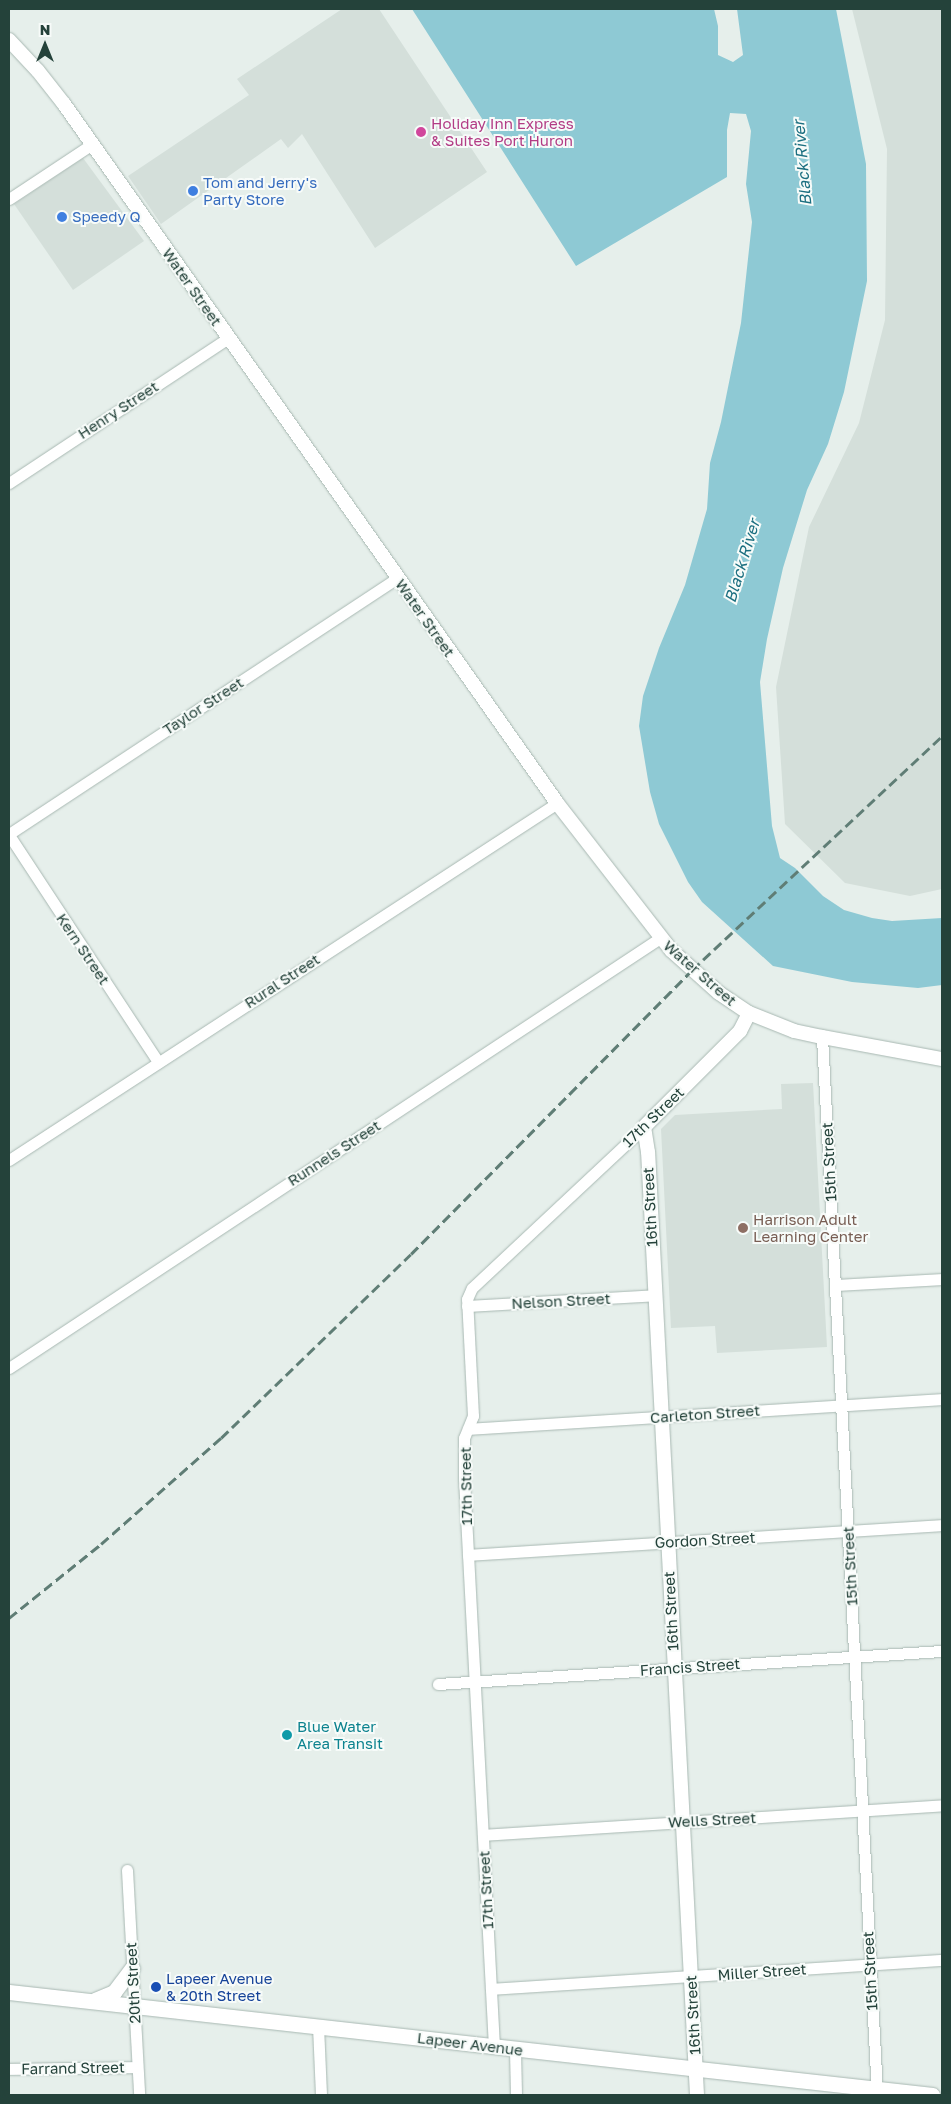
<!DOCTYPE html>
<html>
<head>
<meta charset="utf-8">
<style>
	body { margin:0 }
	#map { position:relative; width:951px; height:2104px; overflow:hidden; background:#e6efeb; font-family:"Golos Text",sans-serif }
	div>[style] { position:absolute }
	.built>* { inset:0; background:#d4dfda }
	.water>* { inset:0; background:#8ec9d4 }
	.roads { filter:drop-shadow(0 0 1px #a8b8b2) drop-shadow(0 0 1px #a8b8b2) }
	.minor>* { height:11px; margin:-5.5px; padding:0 5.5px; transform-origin:5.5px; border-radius:5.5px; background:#fff }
	.tertiary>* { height:14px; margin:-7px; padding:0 7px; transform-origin:7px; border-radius:7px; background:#fff }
	.secondary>* { height:15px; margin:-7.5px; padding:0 7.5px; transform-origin:7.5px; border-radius:7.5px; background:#fff }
	.rail>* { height:2.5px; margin-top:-1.25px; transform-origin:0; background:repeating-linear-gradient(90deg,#5f7d75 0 10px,transparent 0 15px) }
	.dots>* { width:14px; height:14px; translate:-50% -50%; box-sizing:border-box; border:2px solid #f7fbf9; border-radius:50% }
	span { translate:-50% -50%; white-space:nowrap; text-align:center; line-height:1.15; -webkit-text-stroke:4px #f7fbf9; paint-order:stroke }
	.hotel-label { font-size:15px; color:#b23c85 }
	.left { translate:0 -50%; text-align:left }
	.shop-label { font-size:15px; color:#366cbe }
	.street-label { font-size:15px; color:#24423a }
	.education-label { font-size:15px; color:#785e54 }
	.culture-label { font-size:15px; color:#0d838f }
	.transit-label { font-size:15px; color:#164399 }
	.water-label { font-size:16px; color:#1c6f80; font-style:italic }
	.frame { position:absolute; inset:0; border:10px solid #24423a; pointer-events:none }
	.north { position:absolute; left:20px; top:20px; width:50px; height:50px; -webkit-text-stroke:4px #f7fbf9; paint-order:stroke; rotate:0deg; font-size:14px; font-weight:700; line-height:20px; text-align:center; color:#24423a }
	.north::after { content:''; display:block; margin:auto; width:18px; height:22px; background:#24423a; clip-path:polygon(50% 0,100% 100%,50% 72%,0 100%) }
</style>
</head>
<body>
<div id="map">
	<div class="built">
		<i style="clip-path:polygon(342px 9px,379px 9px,487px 172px,375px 248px,302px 134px,288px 148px,281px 139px,161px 224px,128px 176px,249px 95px,237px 79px)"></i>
		<i style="clip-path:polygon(852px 9px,942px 9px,942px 889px,910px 896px,845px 883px,785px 824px,776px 687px,809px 527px,859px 423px,885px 320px,887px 149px)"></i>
		<i style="clip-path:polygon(83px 158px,144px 241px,73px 290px,14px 204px)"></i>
		<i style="clip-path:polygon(813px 1083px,827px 1347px,717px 1353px,715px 1326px,671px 1328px,661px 1129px,675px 1115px,782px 1109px,781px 1084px)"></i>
	</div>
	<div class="water">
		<i style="clip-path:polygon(412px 9px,714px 9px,718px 26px,718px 55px,733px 62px,743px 55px,737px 9px,836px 9px,866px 164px,867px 281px,844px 392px,828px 444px,807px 490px,783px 568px,767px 639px,760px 682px,772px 826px,780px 858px,795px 868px,823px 896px,844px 910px,872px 918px,892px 921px,942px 918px,942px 985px,918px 988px,852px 982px,773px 966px,702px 902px,688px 882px,659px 824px,650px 792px,639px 726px,643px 696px,659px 648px,685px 585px,707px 509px,710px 463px,721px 422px,741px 323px,752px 222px,746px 184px,751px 131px,746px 114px,730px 113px,727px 130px,727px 177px,576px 266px)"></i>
	</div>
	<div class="roads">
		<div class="minor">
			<i style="left:9px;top:199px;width:100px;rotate:-33.5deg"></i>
			<i style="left:9px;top:483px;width:263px;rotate:-33.5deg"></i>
			<i style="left:9px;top:834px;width:465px;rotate:-33.4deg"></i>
			<i style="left:9px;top:835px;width:272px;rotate:56.7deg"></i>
			<i style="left:822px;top:1037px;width:1059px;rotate:87.02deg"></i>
			<i style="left:9px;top:1160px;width:654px;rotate:-33.08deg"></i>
			<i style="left:837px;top:1285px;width:105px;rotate:-3.3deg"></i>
			<i style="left:467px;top:1306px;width:188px;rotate:-3.3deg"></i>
			<i style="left:9px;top:1368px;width:780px;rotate:-33.45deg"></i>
			<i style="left:468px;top:1429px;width:475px;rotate:-3.6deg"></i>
			<i style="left:468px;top:1555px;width:475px;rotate:-3.6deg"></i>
			<i style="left:438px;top:1684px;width:505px;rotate:-3.75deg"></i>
			<i style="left:483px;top:1835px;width:460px;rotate:-3.7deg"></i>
			<i style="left:127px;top:1870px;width:225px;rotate:86.9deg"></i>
			<i style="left:491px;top:1989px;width:452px;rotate:-3.7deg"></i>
			<i style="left:318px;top:2026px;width:69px;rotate:87.5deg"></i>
			<i style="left:494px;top:2047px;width:570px;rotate:-93.02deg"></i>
			<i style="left:464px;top:1478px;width:40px;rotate:-90deg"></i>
			<i style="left:464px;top:1438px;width:24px;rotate:-68deg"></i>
			<i style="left:473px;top:1416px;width:117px;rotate:-92.9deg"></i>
			<i style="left:467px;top:1299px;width:12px;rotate:-66deg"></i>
			<i style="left:472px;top:1288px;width:236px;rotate:-43.1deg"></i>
			<i style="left:515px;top:2050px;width:45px;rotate:88.7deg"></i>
			<i style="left:9px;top:2069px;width:128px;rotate:-0.9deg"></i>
		</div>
		<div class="tertiary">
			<i style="left:9px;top:40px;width:42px;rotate:46.9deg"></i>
			<i style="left:38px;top:71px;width:42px;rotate:51.8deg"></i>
			<i style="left:64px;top:104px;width:855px;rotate:54.8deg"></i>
			<i style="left:557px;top:803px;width:186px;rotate:52.2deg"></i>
			<i style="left:671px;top:950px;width:64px;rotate:41.9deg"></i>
			<i style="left:719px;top:993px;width:36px;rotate:34deg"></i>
			<i style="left:749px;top:1013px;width:48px;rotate:21.8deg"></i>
			<i style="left:794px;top:1031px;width:29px;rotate:12deg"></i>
			<i style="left:822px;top:1037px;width:122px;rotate:10.4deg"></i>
			<i style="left:697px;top:2095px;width:944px;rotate:-92.97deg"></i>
			<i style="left:648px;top:1152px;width:25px;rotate:-99deg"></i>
			<i style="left:644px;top:1127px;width:136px;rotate:-45deg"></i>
			<i style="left:740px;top:1031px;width:20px;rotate:-63deg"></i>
		</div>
		<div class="secondary">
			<i style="left:9px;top:1992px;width:929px;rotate:6.37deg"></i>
			<i style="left:95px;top:2000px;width:21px;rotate:-23deg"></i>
			<i style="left:114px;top:1992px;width:30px;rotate:-53deg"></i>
		</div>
	</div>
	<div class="rail">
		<i style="left:9px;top:1618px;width:118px;rotate:-38.8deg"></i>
		<i style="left:101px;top:1544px;width:160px;rotate:-41.5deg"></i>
		<i style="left:221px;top:1438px;width:264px;rotate:-44.1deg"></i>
		<i style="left:411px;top:1254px;width:400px;rotate:-45.3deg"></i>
		<i style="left:692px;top:970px;width:342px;rotate:-43.1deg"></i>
	</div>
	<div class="dots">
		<i style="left:421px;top:132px;background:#d1479c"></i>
		<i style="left:193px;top:191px;background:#3f7fe0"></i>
		<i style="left:62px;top:217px;background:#3f7fe0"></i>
		<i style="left:743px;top:1228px;background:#8d6e63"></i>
		<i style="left:287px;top:1735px;background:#0f9aa8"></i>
		<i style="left:156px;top:1987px;background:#1a4fb4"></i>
	</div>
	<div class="hotel-label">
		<span class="left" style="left:431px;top:132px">Holiday Inn Express<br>&amp; Suites Port Huron</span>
	</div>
	<div class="shop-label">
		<span class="left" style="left:203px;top:191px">Tom and Jerry's<br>Party Store</span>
		<span class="left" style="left:72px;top:217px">Speedy Q</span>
	</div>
	<div class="street-label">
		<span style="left:192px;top:287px;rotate:55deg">Water Street</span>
		<span style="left:118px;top:410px;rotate:-33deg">Henry Street</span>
		<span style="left:425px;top:618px;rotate:55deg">Water Street</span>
		<span style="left:203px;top:706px;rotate:-33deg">Taylor Street</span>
		<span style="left:83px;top:949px;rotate:56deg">Kern Street</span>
		<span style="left:700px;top:973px;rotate:41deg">Water Street</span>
		<span style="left:282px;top:981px;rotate:-33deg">Rural Street</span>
		<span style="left:653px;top:1117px;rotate:-44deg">17th Street</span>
		<span style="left:334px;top:1153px;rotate:-33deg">Runnels Street</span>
		<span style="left:829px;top:1162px;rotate:-93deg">15th Street</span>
		<span style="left:650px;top:1207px;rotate:-93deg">16th Street</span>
		<span style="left:561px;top:1301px;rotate:-3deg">Nelson Street</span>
		<span style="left:705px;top:1414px;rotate:-4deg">Carleton Street</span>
		<span style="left:466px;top:1486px;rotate:-91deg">17th Street</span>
		<span style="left:705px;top:1540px;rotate:-3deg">Gordon Street</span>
		<span style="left:850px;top:1566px;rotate:-93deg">15th Street</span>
		<span style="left:671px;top:1611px;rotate:-93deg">16th Street</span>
		<span style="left:690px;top:1667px;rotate:-4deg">Francis Street</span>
		<span style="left:712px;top:1820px;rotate:-3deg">Wells Street</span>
		<span style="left:486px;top:1890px;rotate:-93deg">17th Street</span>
		<span style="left:870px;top:1971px;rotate:-93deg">15th Street</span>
		<span style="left:762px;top:1972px;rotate:-4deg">Miller Street</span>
		<span style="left:133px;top:1983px;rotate:-93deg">20th Street</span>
		<span style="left:693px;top:2015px;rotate:-93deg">16th Street</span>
		<span style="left:470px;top:2044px;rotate:7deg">Lapeer Avenue</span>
		<span style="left:73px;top:2068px;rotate:-1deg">Farrand Street</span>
	</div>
	<div class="education-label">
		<span class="left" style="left:753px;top:1228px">Harrison Adult<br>Learning Center</span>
	</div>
	<div class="culture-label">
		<span class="left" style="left:297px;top:1735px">Blue Water<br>Area Transit</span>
	</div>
	<div class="transit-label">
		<span class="left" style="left:166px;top:1987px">Lapeer Avenue<br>&amp; 20th Street</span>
	</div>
	<div class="water-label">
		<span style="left:802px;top:163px;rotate:-95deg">Black River</span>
		<span style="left:742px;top:561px;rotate:-73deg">Black River</span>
	</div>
	<div class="frame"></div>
	<div class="north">N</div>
</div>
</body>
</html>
